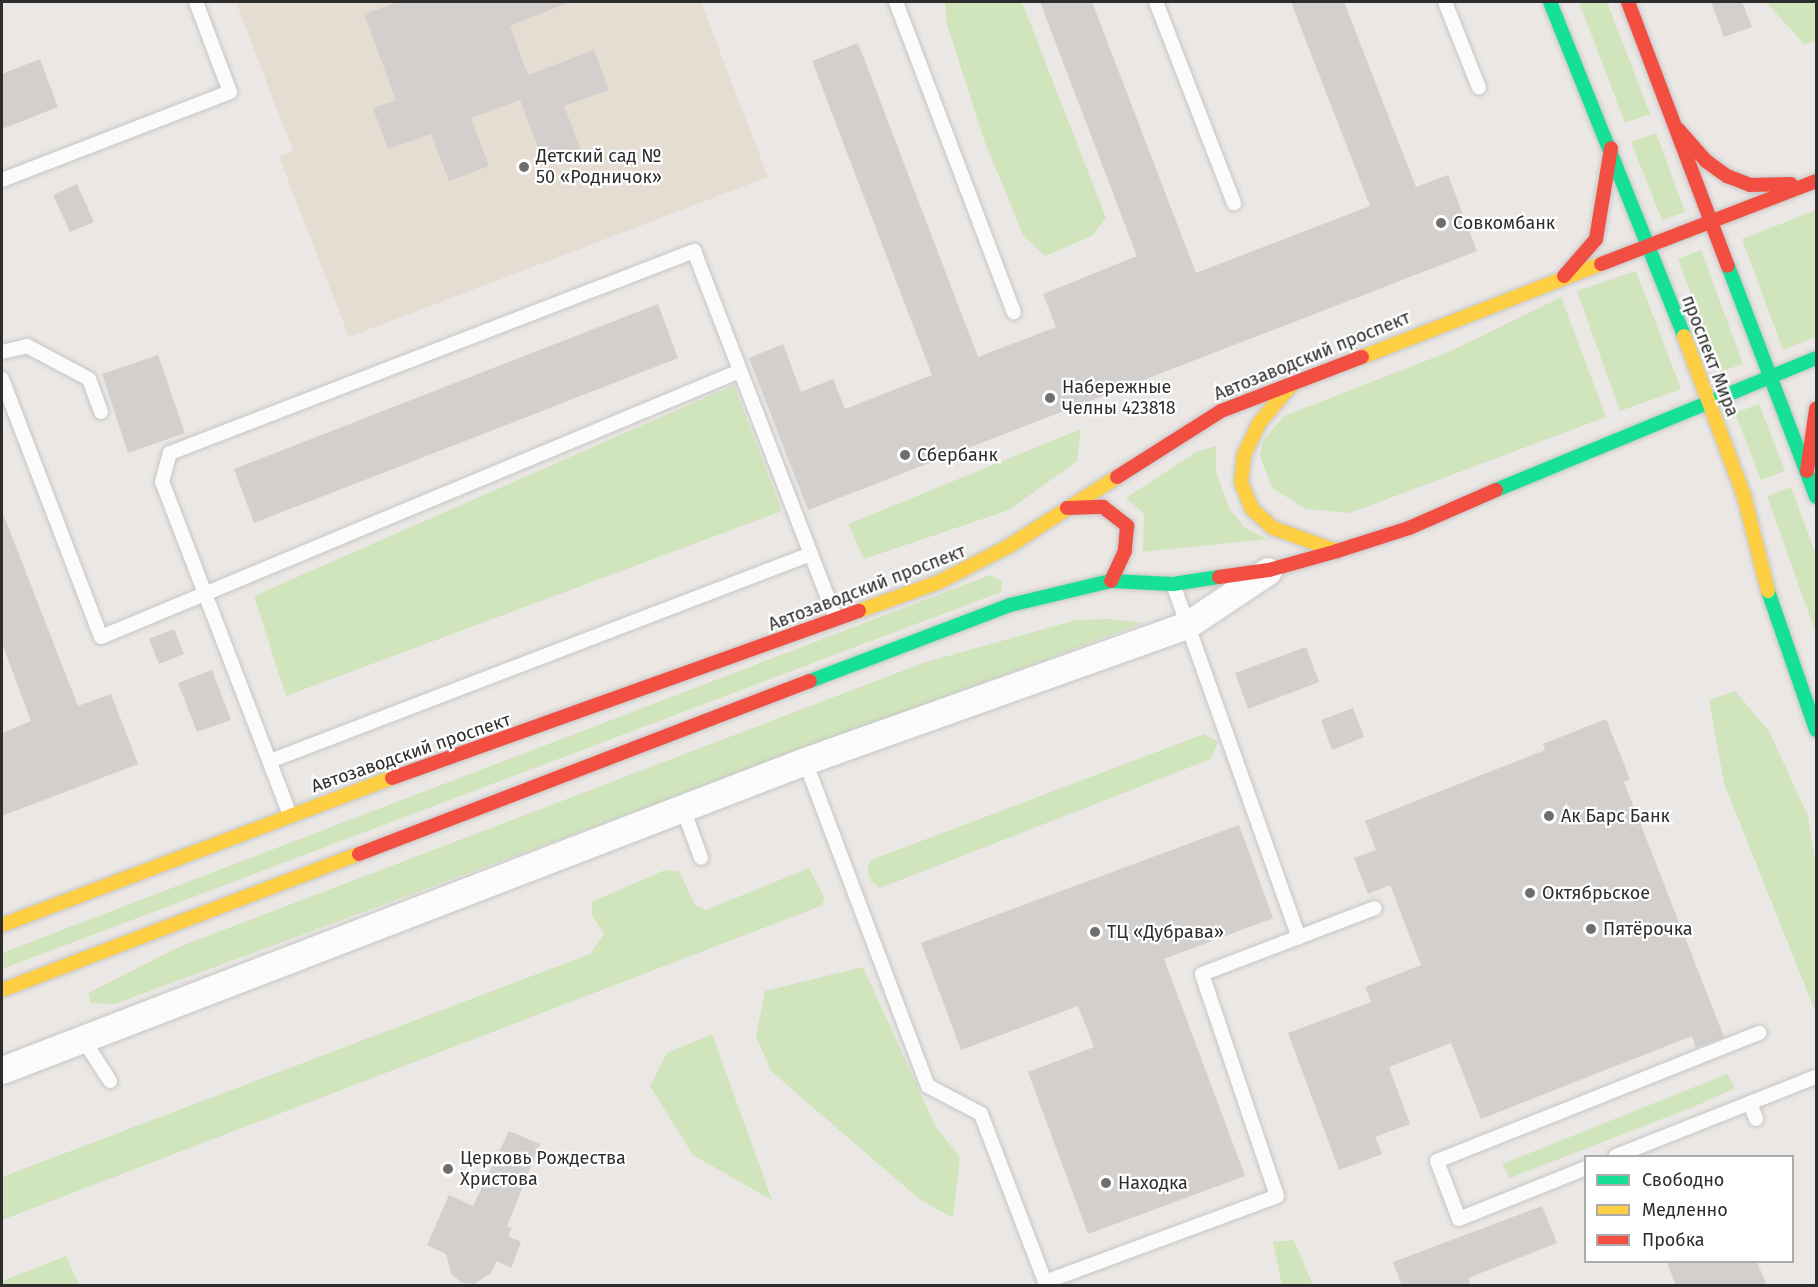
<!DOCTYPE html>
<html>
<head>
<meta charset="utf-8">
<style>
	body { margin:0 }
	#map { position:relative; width:1818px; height:1287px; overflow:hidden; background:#eae7e4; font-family:"Fira Sans",sans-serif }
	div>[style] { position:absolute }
	.education>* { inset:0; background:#e5ddd2 }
	.green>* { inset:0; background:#d1e5bd }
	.building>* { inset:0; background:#d2cfcd }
	.roads { filter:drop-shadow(0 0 2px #c6c6c6) drop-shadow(0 0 2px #c6c6c6) }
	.lane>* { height:14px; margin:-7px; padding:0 7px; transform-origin:7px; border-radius:7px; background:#fcfbfb }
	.street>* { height:27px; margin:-13.5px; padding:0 13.5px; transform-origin:13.5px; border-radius:13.5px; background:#fcfbfb }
	.fast>* { height:14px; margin:-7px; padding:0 7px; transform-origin:7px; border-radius:7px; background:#16e098 }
	.slow>* { height:14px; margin:-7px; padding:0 7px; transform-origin:7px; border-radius:7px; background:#ffcf43 }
	.jam>* { height:14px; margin:-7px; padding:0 7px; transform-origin:7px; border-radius:7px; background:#f24e42 }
	.dots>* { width:16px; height:16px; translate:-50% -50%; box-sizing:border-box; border:3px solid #fff; border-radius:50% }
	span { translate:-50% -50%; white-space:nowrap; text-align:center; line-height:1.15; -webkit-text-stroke:4.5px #fff; paint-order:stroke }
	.poi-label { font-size:18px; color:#2d2d2d }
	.left { translate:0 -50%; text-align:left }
	.street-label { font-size:18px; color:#2d2d2d }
	.frame { position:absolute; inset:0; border:3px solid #2d2d2d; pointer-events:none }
	.legend { position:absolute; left:1584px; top:1155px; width:210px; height:108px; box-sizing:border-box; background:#fff; border:2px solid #ababab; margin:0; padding:8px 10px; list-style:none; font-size:18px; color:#2d2d2d }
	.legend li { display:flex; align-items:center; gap:12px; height:30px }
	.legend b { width:30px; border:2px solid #ababab }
</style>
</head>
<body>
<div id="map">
	<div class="education">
		<i style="clip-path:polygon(236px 2px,701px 2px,768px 177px,349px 337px,279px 157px,293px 151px)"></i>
	</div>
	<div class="green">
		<i style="clip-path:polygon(945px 2px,1022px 2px,1106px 218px,1093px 235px,1045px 256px,1023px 235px,984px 140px,947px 24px)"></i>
		<i style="clip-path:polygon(1579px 2px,1607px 2px,1650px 114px,1625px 123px)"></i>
		<i style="clip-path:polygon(1766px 2px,1816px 2px,1816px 40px,1805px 45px)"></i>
		<i style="clip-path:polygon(1656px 133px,1685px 212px,1662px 220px,1631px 142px)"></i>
		<i style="clip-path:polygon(1816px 210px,1816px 337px,1783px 350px,1742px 239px)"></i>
		<i style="clip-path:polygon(1701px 250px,1743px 364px,1720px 372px,1678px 259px)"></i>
		<i style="clip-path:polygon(1636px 271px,1681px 389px,1620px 411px,1577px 291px)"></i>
		<i style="clip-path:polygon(1561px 297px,1606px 417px,1350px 513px,1306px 509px,1272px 488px,1260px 456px,1263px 441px,1284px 416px,1451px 351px)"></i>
		<i style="clip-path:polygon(734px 385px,782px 511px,286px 696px,254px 596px)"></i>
		<i style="clip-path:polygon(1759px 404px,1785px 471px,1761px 480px,1735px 413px)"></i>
		<i style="clip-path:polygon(1081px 429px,1077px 461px,1009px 510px,864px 559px,848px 524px)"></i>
		<i style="clip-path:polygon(1216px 446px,1216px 471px,1229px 508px,1244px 527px,1267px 539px,1143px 552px,1144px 514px,1126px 498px,1196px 452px)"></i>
		<i style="clip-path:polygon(1791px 487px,1816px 555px,1816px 634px,1767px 496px)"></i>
		<i style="clip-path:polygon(990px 575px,1003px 582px,1001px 592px,2px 969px,2px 953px)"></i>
		<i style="clip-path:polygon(1111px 619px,1144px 623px,115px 1004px,91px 1003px,88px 993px,179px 947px,923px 663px,1076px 620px)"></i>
		<i style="clip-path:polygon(1735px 691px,1769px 731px,1808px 816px,1816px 868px,1816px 1013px,1724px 783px,1709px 700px)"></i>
		<i style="clip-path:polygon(1204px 734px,1218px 742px,1211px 759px,880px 888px,871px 881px,867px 869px,871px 860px)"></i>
		<i style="clip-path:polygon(809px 868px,825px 899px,821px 906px,2px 1220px,2px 1177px,590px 954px,604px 934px,591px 914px,593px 901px,665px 870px,679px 871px,695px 905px,706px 910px)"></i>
		<i style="clip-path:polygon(863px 967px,936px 1127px,960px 1157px,953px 1218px,919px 1199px,771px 1071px,756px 1036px,765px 991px)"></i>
		<i style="clip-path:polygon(712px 1034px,772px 1200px,693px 1155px,650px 1086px,667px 1053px)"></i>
		<i style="clip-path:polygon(1727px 1074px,1735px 1088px,1696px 1106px,1510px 1178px,1502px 1164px)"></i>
		<i style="clip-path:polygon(1294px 1240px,1313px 1285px,1282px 1285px,1273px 1242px)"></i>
		<i style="clip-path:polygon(66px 1256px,79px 1285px,2px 1285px,2px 1281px)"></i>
	</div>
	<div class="building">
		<i style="clip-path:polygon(398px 2px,570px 2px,510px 26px,528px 75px,594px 50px,609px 90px,564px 106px,581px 150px,544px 164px,520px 100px,471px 118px,489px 166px,449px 181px,431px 134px,388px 149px,373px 108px,396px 100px,364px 14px)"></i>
		<i style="clip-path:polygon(1040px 2px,1092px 2px,1196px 273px,1370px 206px,1291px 2px,1344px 2px,1416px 187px,1448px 175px,1477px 251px,808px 510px,749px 358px,783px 344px,801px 392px,833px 379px,845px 409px,932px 375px,812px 61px,858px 43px,978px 357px,1056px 327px,1043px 294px,1137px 256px)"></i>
		<i style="clip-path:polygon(1711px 2px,1742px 2px,1752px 27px,1724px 37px)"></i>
		<i style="clip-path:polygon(40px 59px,58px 107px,2px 129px,2px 74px)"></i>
		<i style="clip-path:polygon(77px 184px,94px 222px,70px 232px,53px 195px)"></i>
		<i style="clip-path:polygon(658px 304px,678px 358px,254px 523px,234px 469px)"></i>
		<i style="clip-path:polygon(158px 355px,185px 433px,128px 453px,102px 374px)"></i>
		<i style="clip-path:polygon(2px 511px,78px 706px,111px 694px,138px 764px,2px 816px,2px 733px,31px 721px,2px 643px)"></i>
		<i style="clip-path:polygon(174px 629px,184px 654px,159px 664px,149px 639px)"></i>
		<i style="clip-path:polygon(1306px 647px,1319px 682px,1248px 709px,1235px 673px)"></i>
		<i style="clip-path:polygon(212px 670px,231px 720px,197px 732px,178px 683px)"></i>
		<i style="clip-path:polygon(1353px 708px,1364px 737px,1332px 750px,1321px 720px)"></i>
		<i style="clip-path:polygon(1606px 719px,1630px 779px,1624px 782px,1724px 1037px,1696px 1048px,1692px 1036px,1481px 1119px,1451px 1043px,1389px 1067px,1410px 1124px,1375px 1137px,1382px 1154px,1339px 1170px,1288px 1033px,1371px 1002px,1365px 987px,1421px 965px,1390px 885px,1368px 894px,1354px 858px,1376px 850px,1365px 821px,1545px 750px,1543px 744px)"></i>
		<i style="clip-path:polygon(1239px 825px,1273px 918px,1164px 959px,1245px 1176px,1088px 1234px,1028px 1072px,1094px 1047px,1078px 1006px,961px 1050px,921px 943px)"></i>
		<i style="clip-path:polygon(509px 1131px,540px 1144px,507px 1226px,512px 1228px,508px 1236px,521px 1242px,511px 1268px,497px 1261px,491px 1273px,474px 1284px,462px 1283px,451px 1274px,446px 1254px,427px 1245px,449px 1195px,473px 1206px)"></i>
		<i style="clip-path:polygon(1542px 1206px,1557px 1243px,1468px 1278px,1471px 1286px,1402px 1286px,1393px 1262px)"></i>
		<i style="clip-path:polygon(1667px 1262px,1757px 1262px,1767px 1286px,1676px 1286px)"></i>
	</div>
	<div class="roads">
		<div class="lane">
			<i style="left:896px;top:2px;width:332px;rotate:69.2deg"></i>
			<i style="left:1156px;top:2px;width:216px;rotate:68.8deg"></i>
			<i style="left:1445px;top:2px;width:92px;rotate:68.4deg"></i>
			<i style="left:2px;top:180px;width:244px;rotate:-21.1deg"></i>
			<i style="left:230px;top:92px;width:96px;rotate:-110.7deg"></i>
			<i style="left:2px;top:352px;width:26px;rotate:-13deg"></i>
			<i style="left:27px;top:346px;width:70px;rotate:28deg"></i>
			<i style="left:89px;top:379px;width:35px;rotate:70deg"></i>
			<i style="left:2px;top:379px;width:276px;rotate:69deg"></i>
			<i style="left:101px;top:637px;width:692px;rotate:-22.6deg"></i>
			<i style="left:1173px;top:584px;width:375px;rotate:70.4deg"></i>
			<i style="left:1299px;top:937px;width:81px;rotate:-20.9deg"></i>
			<i style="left:270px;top:761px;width:579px;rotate:-20.94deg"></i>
			<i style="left:805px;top:761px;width:347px;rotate:69.3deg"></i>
			<i style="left:928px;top:1086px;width:60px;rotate:27.8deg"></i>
			<i style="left:981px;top:1114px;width:180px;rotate:69.1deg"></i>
			<i style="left:1045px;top:1282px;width:247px;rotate:-20.3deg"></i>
			<i style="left:1277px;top:1196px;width:234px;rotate:-108.7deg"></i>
			<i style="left:1202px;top:974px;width:104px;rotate:-20.9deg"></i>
			<i style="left:683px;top:809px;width:52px;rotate:69.8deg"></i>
			<i style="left:290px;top:815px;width:357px;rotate:-111deg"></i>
			<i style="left:162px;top:482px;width:30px;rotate:-75deg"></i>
			<i style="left:170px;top:453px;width:562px;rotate:-21.08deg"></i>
			<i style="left:694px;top:251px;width:394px;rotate:68.9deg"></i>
			<i style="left:83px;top:1039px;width:50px;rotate:57.3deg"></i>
			<i style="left:1750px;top:1103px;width:17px;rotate:69deg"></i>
			<i style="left:1616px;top:1156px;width:215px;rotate:-21.6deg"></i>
			<i style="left:1586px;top:1168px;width:137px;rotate:158.1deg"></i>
			<i style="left:1459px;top:1219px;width:62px;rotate:-110.8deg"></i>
			<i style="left:1437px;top:1161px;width:347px;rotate:-21.7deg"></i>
		</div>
		<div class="street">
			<i style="left:2px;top:1070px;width:860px;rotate:-21.05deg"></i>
			<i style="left:805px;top:761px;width:405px;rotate:-19.6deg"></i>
			<i style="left:1187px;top:625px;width:97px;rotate:-33.7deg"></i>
		</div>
		<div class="fast">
			<i style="left:1550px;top:2px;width:360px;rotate:68.1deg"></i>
			<i style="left:1728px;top:266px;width:247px;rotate:69.1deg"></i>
			<i style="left:1496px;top:490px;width:346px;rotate:-22.4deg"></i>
			<i style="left:1768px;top:591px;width:147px;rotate:70.9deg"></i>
			<i style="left:810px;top:681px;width:214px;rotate:-20.8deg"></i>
			<i style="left:1010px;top:605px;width:104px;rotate:-13.4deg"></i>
			<i style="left:1111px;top:581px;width:62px;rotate:2.8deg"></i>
			<i style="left:1173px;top:584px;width:47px;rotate:-8.7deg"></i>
		</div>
		<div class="slow">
			<i style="left:1684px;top:336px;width:171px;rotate:69.4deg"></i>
			<i style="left:1744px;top:496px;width:98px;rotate:75.8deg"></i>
			<i style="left:1362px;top:357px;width:256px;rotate:-21.3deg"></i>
			<i style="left:1292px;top:384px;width:51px;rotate:130.2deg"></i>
			<i style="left:1259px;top:423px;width:35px;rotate:115deg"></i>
			<i style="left:1244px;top:455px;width:27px;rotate:96deg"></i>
			<i style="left:1241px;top:482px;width:29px;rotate:68deg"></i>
			<i style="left:1252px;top:509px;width:28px;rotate:42deg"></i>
			<i style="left:1273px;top:528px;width:68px;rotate:19.8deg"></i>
			<i style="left:859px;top:611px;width:85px;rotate:-19.9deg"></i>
			<i style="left:939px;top:582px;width:79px;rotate:-27.2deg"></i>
			<i style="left:1009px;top:546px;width:128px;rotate:-32.6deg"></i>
			<i style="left:2px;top:925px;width:417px;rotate:-20.7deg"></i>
			<i style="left:2px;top:990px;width:382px;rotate:-20.9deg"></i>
		</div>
		<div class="jam">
			<i style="left:1628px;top:2px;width:282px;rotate:69.3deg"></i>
			<i style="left:1678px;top:129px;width:43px;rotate:48.8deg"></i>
			<i style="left:1706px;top:161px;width:26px;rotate:36deg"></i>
			<i style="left:1727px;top:176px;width:25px;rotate:21deg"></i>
			<i style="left:1750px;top:185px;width:41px;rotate:-1.4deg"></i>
			<i style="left:1601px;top:264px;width:230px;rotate:-21.1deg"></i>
			<i style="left:1564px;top:276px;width:49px;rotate:-49.1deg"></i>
			<i style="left:1596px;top:239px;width:92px;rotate:-80.6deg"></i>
			<i style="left:1807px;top:471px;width:63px;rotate:-81.7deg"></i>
			<i style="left:1117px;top:477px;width:123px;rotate:-32.4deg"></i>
			<i style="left:1221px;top:411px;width:151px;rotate:-21deg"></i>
			<i style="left:1067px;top:508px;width:36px;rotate:-2deg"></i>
			<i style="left:1103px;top:507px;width:31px;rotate:38deg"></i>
			<i style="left:1127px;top:526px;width:25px;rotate:95deg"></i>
			<i style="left:1125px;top:551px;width:33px;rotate:115deg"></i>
			<i style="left:1219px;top:577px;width:50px;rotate:-8deg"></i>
			<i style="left:1269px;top:570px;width:71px;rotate:-15.6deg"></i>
			<i style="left:1337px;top:551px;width:76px;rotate:-17.7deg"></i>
			<i style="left:1409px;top:528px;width:95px;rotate:-23.6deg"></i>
			<i style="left:392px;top:778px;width:496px;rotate:-19.7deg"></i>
			<i style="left:359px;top:854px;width:483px;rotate:-21deg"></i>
		</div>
	</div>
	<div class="dots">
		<i style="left:524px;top:167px;background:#6f6e6d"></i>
		<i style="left:1441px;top:223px;background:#6f6e6d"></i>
		<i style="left:1050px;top:398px;background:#6f6e6d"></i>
		<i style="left:905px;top:455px;background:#6f6e6d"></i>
		<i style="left:1549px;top:816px;background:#6f6e6d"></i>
		<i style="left:1530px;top:893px;background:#6f6e6d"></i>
		<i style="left:1591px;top:929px;background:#6f6e6d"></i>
		<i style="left:1095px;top:932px;background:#6f6e6d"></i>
		<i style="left:448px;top:1169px;background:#6f6e6d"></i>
		<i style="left:1106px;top:1183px;background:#6f6e6d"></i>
	</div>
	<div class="poi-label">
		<span class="left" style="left:536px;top:167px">Детский сад №<br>50 «Родничок»</span>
		<span class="left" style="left:1453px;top:223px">Совкомбанк</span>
		<span class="left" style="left:1062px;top:398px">Набережные<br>Челны 423818</span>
		<span class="left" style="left:917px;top:455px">Сбербанк</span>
		<span class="left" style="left:1561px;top:816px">Ак Барс Банк</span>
		<span class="left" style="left:1542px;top:893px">Октябрьское</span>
		<span class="left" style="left:1603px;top:929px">Пятёрочка</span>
		<span class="left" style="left:1107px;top:932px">ТЦ «Дубрава»</span>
		<span class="left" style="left:460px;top:1169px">Церковь Рождества<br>Христова</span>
		<span class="left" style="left:1118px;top:1183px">Находка</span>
	</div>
	<div class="street-label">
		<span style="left:1312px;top:356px;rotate:-22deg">Автозаводский проспект</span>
		<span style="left:1710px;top:356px;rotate:69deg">проспект Мира</span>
		<span style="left:867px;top:588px;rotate:-21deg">Автозаводский проспект</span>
		<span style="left:411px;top:753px;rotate:-19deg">Автозаводский проспект</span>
	</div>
	<div class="frame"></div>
	<ul class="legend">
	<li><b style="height:8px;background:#16e098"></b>Свободно</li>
	<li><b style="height:8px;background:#ffcf43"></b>Медленно</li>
	<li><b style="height:8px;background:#f24e42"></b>Пробка</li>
	</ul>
</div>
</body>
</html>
